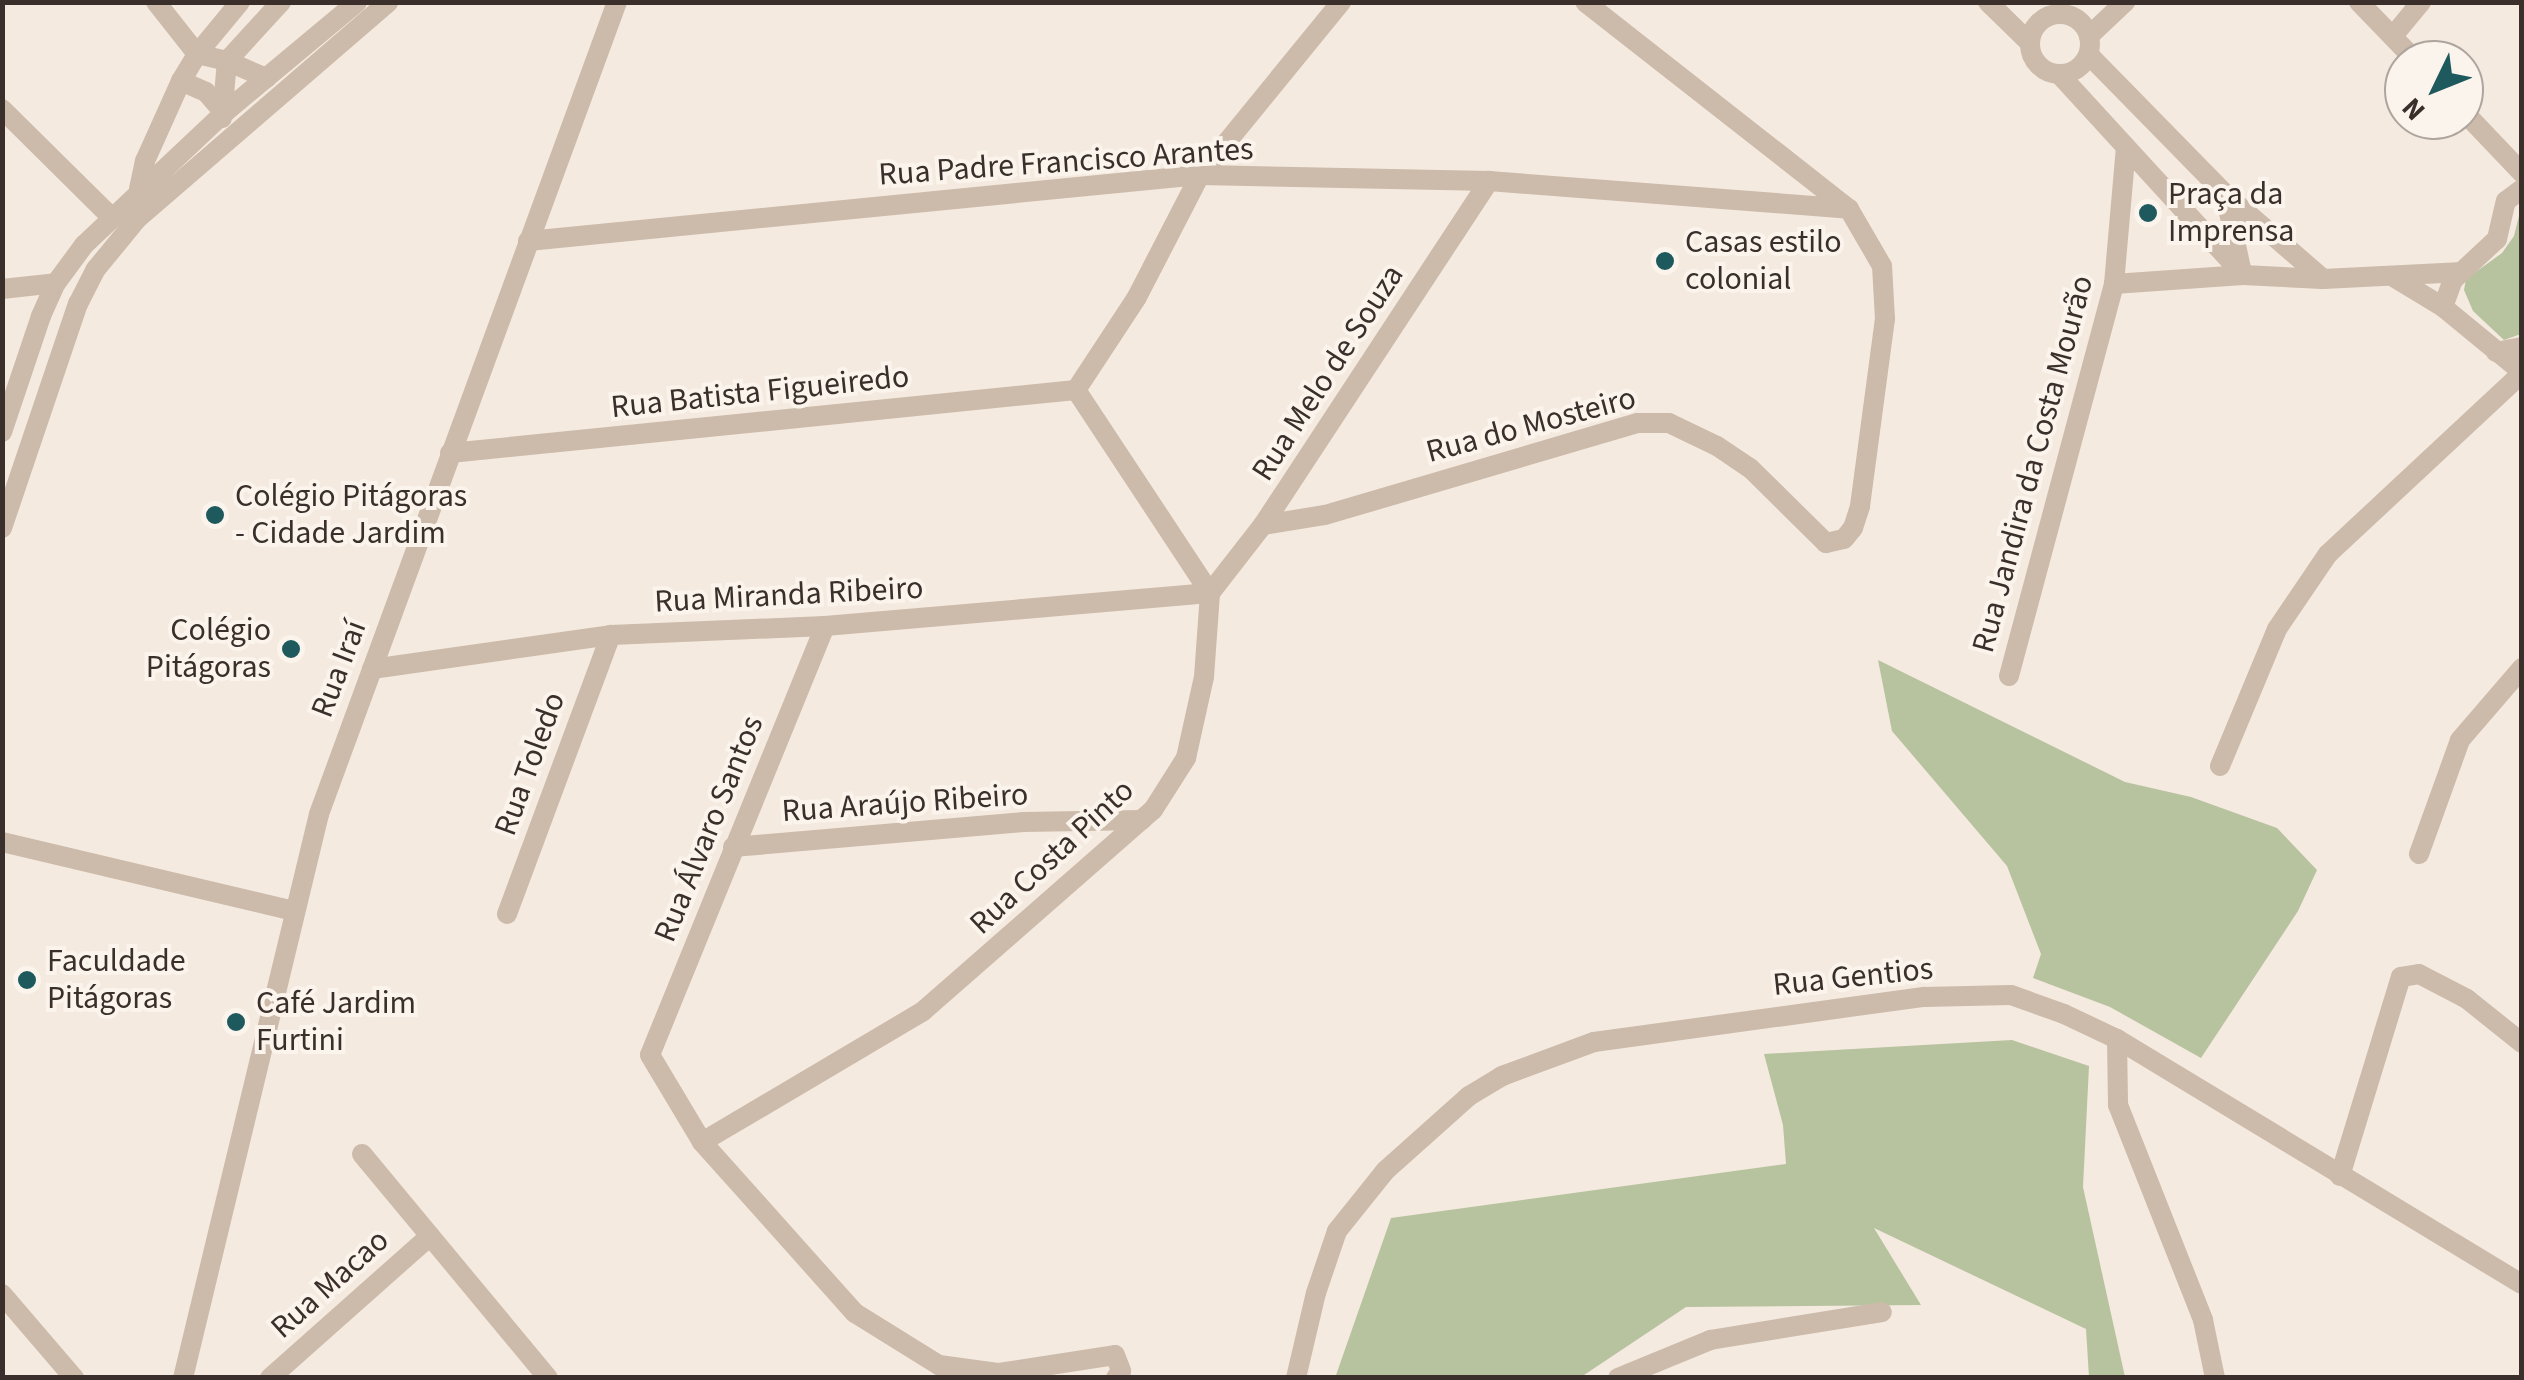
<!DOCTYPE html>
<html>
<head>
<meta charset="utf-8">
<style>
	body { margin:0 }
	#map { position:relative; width:2524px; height:1380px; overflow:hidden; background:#f4eadf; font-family:"Source Sans 3",sans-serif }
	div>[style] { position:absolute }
	.green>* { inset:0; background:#b7c39e }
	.minor>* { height:20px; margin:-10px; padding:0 10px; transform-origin:10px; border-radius:10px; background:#ccbaaa }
	.minor>.ring { margin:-10px; padding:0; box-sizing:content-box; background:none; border:20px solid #ccbaaa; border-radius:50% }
	.dots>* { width:28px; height:28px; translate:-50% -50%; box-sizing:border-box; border:5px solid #fbf4ec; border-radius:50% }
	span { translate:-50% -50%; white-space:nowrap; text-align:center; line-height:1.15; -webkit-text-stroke:8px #fbf4ec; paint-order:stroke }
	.street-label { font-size:32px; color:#3a2f2a }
	.poi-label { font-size:32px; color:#3a2f2a }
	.left { translate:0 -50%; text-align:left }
	.right { translate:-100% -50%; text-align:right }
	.frame { position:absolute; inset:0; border:5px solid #3a2f2a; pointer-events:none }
	.north { position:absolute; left:2384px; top:40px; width:100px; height:100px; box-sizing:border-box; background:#fbf4ec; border:2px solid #aea59e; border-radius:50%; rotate:227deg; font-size:28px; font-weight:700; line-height:40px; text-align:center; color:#3a2f2a }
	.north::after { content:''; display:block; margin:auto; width:35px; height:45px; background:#1e595d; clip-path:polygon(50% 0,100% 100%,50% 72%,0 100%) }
</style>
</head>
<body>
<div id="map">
	<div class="green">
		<i style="clip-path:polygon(2521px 208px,2521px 334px,2504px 340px,2473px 311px,2464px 290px,2466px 279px,2502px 253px,2514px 236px)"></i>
		<i style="clip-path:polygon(1878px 660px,2125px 782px,2191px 797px,2277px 828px,2317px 870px,2298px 911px,2201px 1058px,2110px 1007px,2033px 978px,2041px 954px,2007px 866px,1892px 731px)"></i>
		<i style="clip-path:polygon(2012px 1040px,2089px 1066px,2083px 1187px,2125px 1377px,2089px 1377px,2086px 1329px,1874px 1228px,1921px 1305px,1686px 1307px,1581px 1377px,1335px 1378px,1391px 1218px,1786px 1164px,1783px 1125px,1764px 1054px)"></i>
	</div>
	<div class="minor">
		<i style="left:156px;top:2px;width:66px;rotate:51.7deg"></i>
		<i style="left:197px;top:54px;width:31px;rotate:13deg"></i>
		<i style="left:227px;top:61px;width:43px;rotate:23.6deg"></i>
		<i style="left:1988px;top:2px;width:57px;rotate:44.3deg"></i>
		<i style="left:2359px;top:2px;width:81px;rotate:46deg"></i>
		<i class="ring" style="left:2030px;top:14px;width:40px;height:40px"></i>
		<i style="left:2089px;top:36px;width:50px;rotate:-43.4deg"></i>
		<i style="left:2393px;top:36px;width:44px;rotate:-50.5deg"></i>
		<i style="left:2089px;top:55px;width:194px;rotate:45.6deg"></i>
		<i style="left:2225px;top:194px;width:130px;rotate:40.9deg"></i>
		<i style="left:2060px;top:75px;width:271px;rotate:47.5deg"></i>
		<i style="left:181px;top:81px;width:27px;rotate:24deg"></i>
		<i style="left:206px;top:92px;width:28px;rotate:49deg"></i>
		<i style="left:2px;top:109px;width:152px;rotate:44.7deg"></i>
		<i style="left:2464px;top:112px;width:84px;rotate:46.4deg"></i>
		<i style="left:222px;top:118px;width:57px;rotate:-85deg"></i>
		<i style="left:227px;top:61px;width:80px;rotate:-47.5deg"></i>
		<i style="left:139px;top:189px;width:29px;rotate:-78deg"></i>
		<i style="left:145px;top:161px;width:88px;rotate:-65.8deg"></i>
		<i style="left:181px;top:81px;width:31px;rotate:-59deg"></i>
		<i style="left:197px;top:54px;width:67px;rotate:-50.4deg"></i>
		<i style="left:2225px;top:194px;width:81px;rotate:77.9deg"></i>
		<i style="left:528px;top:241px;width:675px;rotate:-5.61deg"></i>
		<i style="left:1200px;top:175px;width:289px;rotate:1.2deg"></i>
		<i style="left:1489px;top:181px;width:361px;rotate:4.4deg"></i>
		<i style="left:2395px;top:278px;width:56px;rotate:31.1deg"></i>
		<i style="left:2443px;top:307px;width:102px;rotate:39.4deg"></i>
		<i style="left:2114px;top:284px;width:129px;rotate:-4deg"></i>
		<i style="left:2243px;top:275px;width:80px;rotate:2.9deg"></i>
		<i style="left:2323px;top:279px;width:140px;rotate:-2.9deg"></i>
		<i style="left:2px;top:289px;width:54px;rotate:-6.3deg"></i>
		<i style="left:2443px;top:307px;width:29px;rotate:-70deg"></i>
		<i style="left:2453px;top:280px;width:60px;rotate:-43deg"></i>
		<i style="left:2497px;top:239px;width:39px;rotate:-77deg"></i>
		<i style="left:2506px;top:201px;width:20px;rotate:-37deg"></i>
		<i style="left:2496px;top:352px;width:26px;rotate:-11deg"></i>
		<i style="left:1076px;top:390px;width:111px;rotate:-56.7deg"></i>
		<i style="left:1137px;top:297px;width:137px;rotate:-62.7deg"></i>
		<i style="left:1200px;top:175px;width:223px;rotate:-50.8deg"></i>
		<i style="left:2px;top:432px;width:122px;rotate:-71.4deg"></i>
		<i style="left:41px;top:316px;width:36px;rotate:-66deg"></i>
		<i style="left:56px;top:283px;width:47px;rotate:-53.6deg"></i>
		<i style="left:84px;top:245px;width:192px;rotate:-43.3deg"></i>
		<i style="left:224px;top:113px;width:173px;rotate:-39.8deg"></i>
		<i style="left:450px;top:453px;width:629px;rotate:-5.75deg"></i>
		<i style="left:1263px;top:525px;width:63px;rotate:-9.2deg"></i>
		<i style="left:1325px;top:515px;width:326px;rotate:-16.4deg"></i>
		<i style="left:1638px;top:423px;width:31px"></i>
		<i style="left:1669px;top:423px;width:53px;rotate:25.6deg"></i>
		<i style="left:1717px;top:446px;width:40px;rotate:34deg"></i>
		<i style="left:1750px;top:468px;width:107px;rotate:44.6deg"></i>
		<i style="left:1826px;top:543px;width:18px;rotate:-13deg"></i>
		<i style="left:1844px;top:539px;width:14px;rotate:-51deg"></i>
		<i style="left:1853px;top:528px;width:23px;rotate:-72deg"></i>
		<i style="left:1860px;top:506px;width:189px;rotate:-82.4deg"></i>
		<i style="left:1885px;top:319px;width:53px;rotate:-93.2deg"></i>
		<i style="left:1882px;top:266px;width:66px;rotate:-120.1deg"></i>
		<i style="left:1849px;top:209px;width:335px;rotate:-141.9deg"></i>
		<i style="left:2px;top:528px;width:237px;rotate:-71.3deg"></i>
		<i style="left:78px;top:304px;width:39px;rotate:-63deg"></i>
		<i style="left:96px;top:269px;width:65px;rotate:-50.6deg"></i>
		<i style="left:137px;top:219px;width:332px;rotate:-40.8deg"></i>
		<i style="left:825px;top:626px;width:463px;rotate:112.2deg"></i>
		<i style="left:650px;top:1055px;width:101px;rotate:59.1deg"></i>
		<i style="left:702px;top:1142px;width:229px;rotate:48.2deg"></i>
		<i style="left:855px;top:1313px;width:99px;rotate:31.8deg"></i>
		<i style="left:939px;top:1365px;width:61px;rotate:7.6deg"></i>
		<i style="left:999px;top:1373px;width:117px;rotate:-8.8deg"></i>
		<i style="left:1115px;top:1355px;width:17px;rotate:69deg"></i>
		<i style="left:1121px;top:1371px;width:9px;rotate:126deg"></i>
		<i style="left:372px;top:669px;width:241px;rotate:-8.1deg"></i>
		<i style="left:611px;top:635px;width:214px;rotate:-2.4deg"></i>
		<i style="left:825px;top:626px;width:386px;rotate:-4.9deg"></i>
		<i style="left:1210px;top:593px;width:86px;rotate:-52.1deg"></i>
		<i style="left:1263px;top:525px;width:412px;rotate:-56.7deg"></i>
		<i style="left:2009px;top:676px;width:406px;rotate:-75deg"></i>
		<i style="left:2114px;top:284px;width:137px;rotate:-85deg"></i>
		<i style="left:2220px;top:766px;width:148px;rotate:-67.4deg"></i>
		<i style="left:2277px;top:629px;width:91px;rotate:-55.8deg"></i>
		<i style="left:2328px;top:554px;width:265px;rotate:-43deg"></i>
		<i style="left:2px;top:842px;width:300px;rotate:13.3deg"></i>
		<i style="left:733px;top:847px;width:291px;rotate:-4.9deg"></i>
		<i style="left:1023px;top:822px;width:119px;rotate:-1deg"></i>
		<i style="left:2419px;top:854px;width:121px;rotate:-70.2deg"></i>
		<i style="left:2460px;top:740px;width:95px;rotate:-49.3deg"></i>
		<i style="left:507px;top:914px;width:298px;rotate:-69.6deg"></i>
		<i style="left:2117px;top:1039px;width:66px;rotate:89.1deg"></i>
		<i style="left:2118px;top:1105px;width:231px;rotate:68.4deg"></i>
		<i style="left:2203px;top:1320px;width:59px;rotate:78.3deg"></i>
		<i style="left:702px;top:1142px;width:256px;rotate:-30.6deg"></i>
		<i style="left:922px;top:1012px;width:307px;rotate:-41.2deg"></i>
		<i style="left:1153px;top:810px;width:62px;rotate:-57.6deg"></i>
		<i style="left:1186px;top:758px;width:83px;rotate:-77.5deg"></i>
		<i style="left:1204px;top:677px;width:84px;rotate:-85.9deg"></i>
		<i style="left:1210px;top:593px;width:243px;rotate:-123.4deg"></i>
		<i style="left:362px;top:1154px;width:291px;rotate:50.3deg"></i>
		<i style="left:2340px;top:1176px;width:208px;rotate:-73deg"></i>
		<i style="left:2401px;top:977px;width:18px;rotate:-9deg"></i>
		<i style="left:2419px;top:974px;width:54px;rotate:27.5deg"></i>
		<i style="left:2467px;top:999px;width:70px;rotate:38.7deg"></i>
		<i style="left:2px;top:1294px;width:111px;rotate:49.4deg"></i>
		<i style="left:183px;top:1378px;width:580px;rotate:-76.44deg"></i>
		<i style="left:319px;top:814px;width:865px;rotate:-69.85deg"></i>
		<i style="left:270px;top:1378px;width:214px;rotate:-41.6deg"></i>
		<i style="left:1296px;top:1378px;width:87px;rotate:-76.8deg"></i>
		<i style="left:1316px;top:1293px;width:65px;rotate:-71.3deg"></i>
		<i style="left:1337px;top:1231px;width:77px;rotate:-51.3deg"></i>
		<i style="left:1385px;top:1171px;width:113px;rotate:-41.8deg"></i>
		<i style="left:1469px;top:1096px;width:39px;rotate:-31deg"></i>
		<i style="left:1502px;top:1076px;width:98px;rotate:-20.3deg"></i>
		<i style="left:1594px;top:1042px;width:333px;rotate:-7.8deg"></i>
		<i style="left:1924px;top:997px;width:87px;rotate:-1.3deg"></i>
		<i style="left:2011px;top:995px;width:56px;rotate:19.7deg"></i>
		<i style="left:2064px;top:1014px;width:59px;rotate:25.3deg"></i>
		<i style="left:2117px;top:1039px;width:473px;rotate:31.2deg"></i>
		<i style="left:1618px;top:1378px;width:100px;rotate:-22.4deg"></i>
		<i style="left:1710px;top:1340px;width:174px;rotate:-9.2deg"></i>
	</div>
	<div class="dots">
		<i style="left:2148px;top:213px;background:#1e595d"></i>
		<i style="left:1665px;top:261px;background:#1e595d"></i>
		<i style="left:215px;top:515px;background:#1e595d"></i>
		<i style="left:291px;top:649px;background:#1e595d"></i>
		<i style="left:27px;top:980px;background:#1e595d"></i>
		<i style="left:236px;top:1022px;background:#1e595d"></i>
	</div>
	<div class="street-label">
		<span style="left:1066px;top:162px;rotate:-4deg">Rua Padre Francisco Arantes</span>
		<span style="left:1328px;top:373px;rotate:-57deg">Rua Melo de Souza</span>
		<span style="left:760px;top:392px;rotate:-6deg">Rua Batista Figueiredo</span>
		<span style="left:1531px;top:425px;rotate:-15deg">Rua do Mosteiro</span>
		<span style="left:2033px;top:464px;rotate:-75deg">Rua Jandira da Costa Mourão</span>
		<span style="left:789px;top:595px;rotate:-3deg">Rua Miranda Ribeiro</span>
		<span style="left:339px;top:669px;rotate:-69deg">Rua Iraí</span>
		<span style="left:530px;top:764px;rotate:-70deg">Rua Toledo</span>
		<span style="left:905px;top:803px;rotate:-4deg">Rua Araújo Ribeiro</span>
		<span style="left:709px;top:829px;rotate:-68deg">Rua Álvaro Santos</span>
		<span style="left:1052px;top:857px;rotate:-43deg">Rua Costa Pinto</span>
		<span style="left:1853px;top:977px;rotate:-6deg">Rua Gentios</span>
		<span style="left:330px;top:1284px;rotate:-42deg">Rua Macao</span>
	</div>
	<div class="poi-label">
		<span class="left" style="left:2168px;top:213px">Praça da<br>Imprensa</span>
		<span class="left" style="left:1685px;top:261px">Casas estilo<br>colonial</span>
		<span class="left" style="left:235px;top:515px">Colégio Pitágoras<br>- Cidade Jardim</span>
		<span class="right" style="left:271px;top:649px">Colégio<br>Pitágoras</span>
		<span class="left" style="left:47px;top:980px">Faculdade<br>Pitágoras</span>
		<span class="left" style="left:256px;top:1022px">Café Jardim<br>Furtini</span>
	</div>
	<div class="frame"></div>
	<div class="north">N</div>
</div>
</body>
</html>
